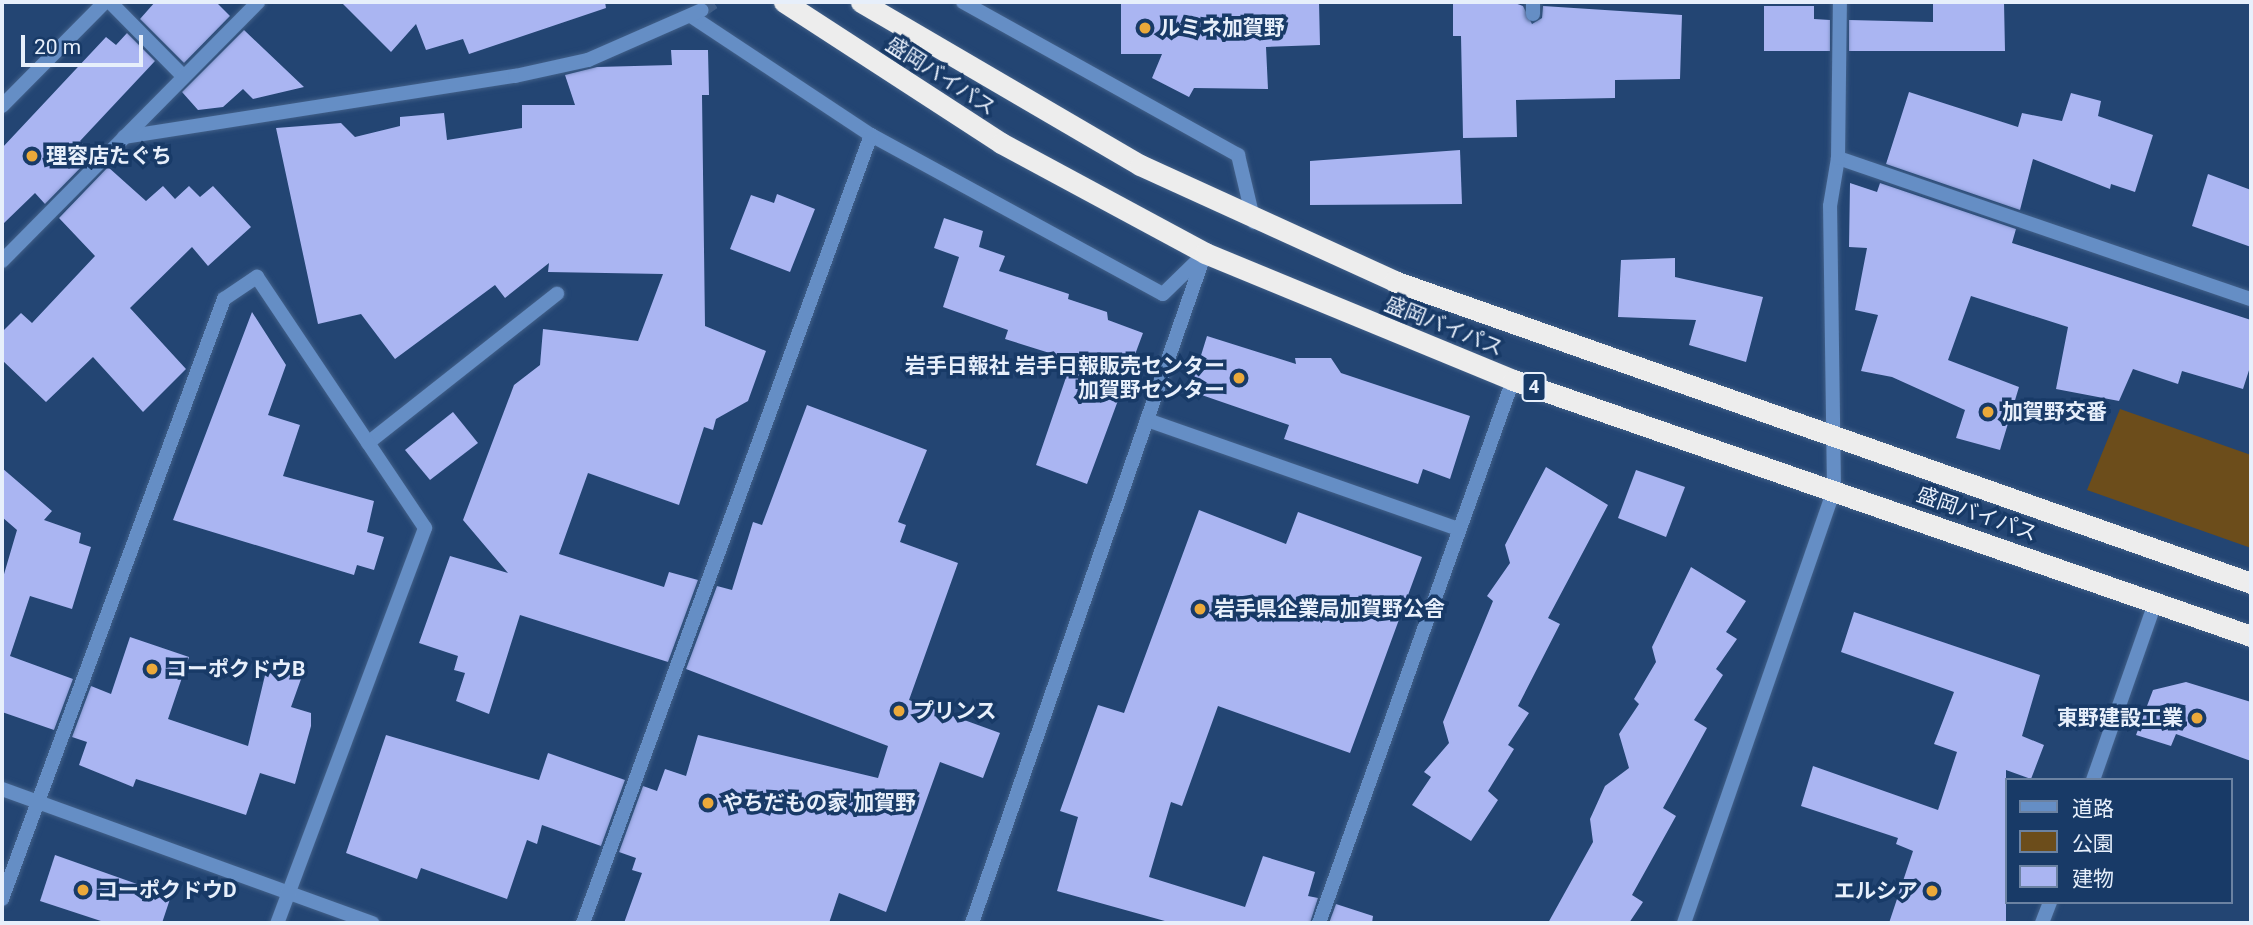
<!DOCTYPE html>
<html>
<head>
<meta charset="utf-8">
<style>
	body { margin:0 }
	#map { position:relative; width:2253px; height:925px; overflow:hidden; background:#234573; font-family:Roboto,"Noto Sans JP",sans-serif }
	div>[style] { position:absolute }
	.green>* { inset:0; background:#6c4d1b }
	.building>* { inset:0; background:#aab5f2 }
	.street-tunnel>* { height:14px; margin-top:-7px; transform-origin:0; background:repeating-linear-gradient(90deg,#405e87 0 14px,transparent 0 21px) }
	.roads { filter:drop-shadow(0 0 2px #426089) drop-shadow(0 0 2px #426089) }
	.lane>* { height:14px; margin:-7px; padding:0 7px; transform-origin:7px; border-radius:7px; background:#658ec5 }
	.street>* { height:14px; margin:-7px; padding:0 7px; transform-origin:7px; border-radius:7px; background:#658ec5 }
	.highway>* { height:21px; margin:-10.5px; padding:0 10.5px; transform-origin:10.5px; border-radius:10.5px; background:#ededed }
	.dots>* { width:19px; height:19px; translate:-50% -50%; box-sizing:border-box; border:4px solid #183a67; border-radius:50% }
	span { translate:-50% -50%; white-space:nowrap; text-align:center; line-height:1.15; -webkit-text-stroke:7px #183a67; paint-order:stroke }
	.shield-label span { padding:2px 5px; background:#183a67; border:2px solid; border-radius:5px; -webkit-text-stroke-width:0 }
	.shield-label { font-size:19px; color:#e7effb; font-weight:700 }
	.poi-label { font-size:21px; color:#e7effb; font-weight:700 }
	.left { translate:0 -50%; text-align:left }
	.right { translate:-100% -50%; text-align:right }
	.street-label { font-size:21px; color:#e7effb }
	.frame { position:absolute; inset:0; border:4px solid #e7effb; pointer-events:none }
	.legend { position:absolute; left:2005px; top:778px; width:228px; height:126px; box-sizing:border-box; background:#183a67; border:2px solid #6b82a2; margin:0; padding:9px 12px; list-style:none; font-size:21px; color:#e7effb }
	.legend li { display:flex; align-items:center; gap:14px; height:35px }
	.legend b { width:35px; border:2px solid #6b82a2 }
	.scale { position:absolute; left:21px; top:35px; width:122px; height:32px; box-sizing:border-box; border:4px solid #e7effb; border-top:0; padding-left:9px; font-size:21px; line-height:24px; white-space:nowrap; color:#e7effb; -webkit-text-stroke:5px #183a67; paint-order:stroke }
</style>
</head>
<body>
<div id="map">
	<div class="green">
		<i style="clip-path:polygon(2120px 409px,2251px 455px,2251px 548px,2087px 490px)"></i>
	</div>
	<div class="building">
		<i style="clip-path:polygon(155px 2px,216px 2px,230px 16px,184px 63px,140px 19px)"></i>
		<i style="clip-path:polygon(341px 2px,605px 2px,606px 8px,469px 54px,463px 39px,426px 50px,416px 24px,391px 52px)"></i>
		<i style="clip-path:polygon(1121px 2px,1319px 2px,1320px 45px,1266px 47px,1268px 89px,1194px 88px,1189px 97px,1152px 78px,1162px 54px,1121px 54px)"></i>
		<i style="clip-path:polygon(1453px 2px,1512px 2px,1523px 6px,1532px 24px,1542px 18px,1543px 6px,1682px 15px,1680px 79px,1615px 80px,1615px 98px,1516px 100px,1517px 137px,1463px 138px,1461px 36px,1453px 36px)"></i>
		<i style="clip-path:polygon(1933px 2px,2004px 2px,2005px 51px,1849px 51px,1849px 20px,1933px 22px)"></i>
		<i style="clip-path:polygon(1764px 6px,1814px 6px,1814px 19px,1830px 20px,1830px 51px,1764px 51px)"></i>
		<i style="clip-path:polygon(244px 30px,304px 87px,253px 99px,243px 89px,223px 107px,198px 110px,182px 92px)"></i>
		<i style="clip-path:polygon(127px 33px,155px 61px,80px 141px,94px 154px,45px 204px,35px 193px,2px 225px,2px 148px,106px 37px,116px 45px)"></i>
		<i style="clip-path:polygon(671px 50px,708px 50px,709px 95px,702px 95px,705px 326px,766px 351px,748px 401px,716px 419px,713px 430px,704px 427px,679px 505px,588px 473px,559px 554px,664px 587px,669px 572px,698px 580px,668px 662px,520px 615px,489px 714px,456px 701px,465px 673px,454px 670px,458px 656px,419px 643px,450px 556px,508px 573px,463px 520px,514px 385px,540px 365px,543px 329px,638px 341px,663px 274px,548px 272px,549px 263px,505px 298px,495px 285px,395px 359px,361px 314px,318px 324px,276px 128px,341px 123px,355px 137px,400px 126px,400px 117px,444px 113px,447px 140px,522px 128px,522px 105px,575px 105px,565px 75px,597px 67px,672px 65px)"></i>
		<i style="clip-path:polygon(1909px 92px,2018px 127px,2022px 113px,2062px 121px,2071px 93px,2101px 101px,2098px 116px,2153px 135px,2135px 192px,2111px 184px,2110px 189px,2033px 159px,2020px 210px,1886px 164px)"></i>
		<i style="clip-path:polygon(1460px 150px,1462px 204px,1310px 205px,1310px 161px)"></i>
		<i style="clip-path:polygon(108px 167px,146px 201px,163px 186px,175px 199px,189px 186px,200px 197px,213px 186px,251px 227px,208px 266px,192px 247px,130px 308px,186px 369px,143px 412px,93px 357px,46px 402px,2px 360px,2px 332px,21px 313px,32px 323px,95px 256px,59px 218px)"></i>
		<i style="clip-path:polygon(2208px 174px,2251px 190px,2251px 247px,2192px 226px)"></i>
		<i style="clip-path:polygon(1850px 183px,1877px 192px,1880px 183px,2016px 229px,2012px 243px,2251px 320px,2251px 364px,2243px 389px,2182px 371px,2178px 384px,2133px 369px,2119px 401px,2056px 389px,2068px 327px,1971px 296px,1948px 360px,2019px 387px,2000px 450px,1956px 438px,1965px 410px,1892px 377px,1861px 371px,1878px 315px,1855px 310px,1867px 248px,1849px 247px)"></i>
		<i style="clip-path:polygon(777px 194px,815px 209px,790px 272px,730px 249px,751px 195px,774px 203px)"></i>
		<i style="clip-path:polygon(944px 218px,983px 231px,979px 247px,1005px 256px,999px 271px,1069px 294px,1068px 299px,1107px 312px,1108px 320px,1143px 333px,1087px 484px,1036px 465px,1072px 360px,1005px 339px,1008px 330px,943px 307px,959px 257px,934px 248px)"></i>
		<i style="clip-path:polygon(1675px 258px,1675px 277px,1763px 297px,1746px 362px,1689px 345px,1696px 320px,1618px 317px,1621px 260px)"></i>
		<i style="clip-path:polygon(252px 312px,286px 365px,268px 415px,300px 425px,283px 476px,374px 501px,367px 532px,384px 537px,374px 570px,357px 565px,354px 575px,173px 520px)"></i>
		<i style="clip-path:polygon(1207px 336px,1296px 364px,1295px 358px,1331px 358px,1341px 373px,1470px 416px,1450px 479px,1423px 469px,1418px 484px,1308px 447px,1284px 439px,1289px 425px,1190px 391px)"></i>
		<i style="clip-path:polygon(807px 405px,927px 450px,898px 522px,906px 525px,900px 542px,958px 563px,909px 700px,1000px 733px,983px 778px,940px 762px,886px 912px,839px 893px,829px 923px,624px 923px,642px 873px,632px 870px,636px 858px,619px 852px,643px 786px,657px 791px,665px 769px,686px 776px,698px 735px,878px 778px,888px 746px,686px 669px,717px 586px,732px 590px,753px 522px,762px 525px)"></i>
		<i style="clip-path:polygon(453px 412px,478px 443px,430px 480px,405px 450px)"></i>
		<i style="clip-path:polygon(1546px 467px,1608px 505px,1548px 618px,1560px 624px,1518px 706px,1529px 713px,1508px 745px,1514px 749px,1488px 791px,1498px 800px,1471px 841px,1412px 805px,1431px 777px,1424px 772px,1449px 743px,1443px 722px,1493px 601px,1487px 596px,1510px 563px,1505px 545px)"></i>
		<i style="clip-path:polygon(2px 468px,52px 511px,44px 520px,81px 533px,79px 543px,91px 547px,72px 609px,30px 596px,10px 656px,73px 679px,54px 730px,2px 712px,2px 581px,17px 530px,2px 517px)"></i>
		<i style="clip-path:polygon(1636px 470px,1685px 487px,1666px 537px,1618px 518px)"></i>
		<i style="clip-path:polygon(1199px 510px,1286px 544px,1298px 512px,1422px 557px,1350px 753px,1218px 706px,1182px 806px,1171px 802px,1149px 877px,1245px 907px,1263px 856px,1315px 872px,1308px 896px,1318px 898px,1310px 923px,1172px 923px,1057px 891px,1078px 817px,1060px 811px,1098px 705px,1124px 713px)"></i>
		<i style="clip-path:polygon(1691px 567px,1746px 601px,1726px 632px,1737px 639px,1716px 669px,1723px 675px,1694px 720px,1707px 728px,1663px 808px,1676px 816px,1632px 895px,1643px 902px,1629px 923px,1548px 923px,1593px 842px,1590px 819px,1605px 786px,1629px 768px,1619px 734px,1639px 704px,1634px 699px,1656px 662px,1652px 647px)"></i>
		<i style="clip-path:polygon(1854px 612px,2040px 675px,2022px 736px,2044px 745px,2031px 779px,2006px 770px,2006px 923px,1889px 923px,1913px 851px,1896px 844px,1898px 838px,1801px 806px,1813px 766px,1938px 810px,1957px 752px,1934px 744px,1954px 692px,1841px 652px)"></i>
		<i style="clip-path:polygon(130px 637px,189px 657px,168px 719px,248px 746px,267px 667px,301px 679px,291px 707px,311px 713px,311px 726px,295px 784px,260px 773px,246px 815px,136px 779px,133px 787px,79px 765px,87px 742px,72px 737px,91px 686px,111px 694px)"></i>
		<i style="clip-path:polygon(2186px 682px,2251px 702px,2251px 761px,2176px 734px,2171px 746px,2136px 735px,2153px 690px)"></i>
		<i style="clip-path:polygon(386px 735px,539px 780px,548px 753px,625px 780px,601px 846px,542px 825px,537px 844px,527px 840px,507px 899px,421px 868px,417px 879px,346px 853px)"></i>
		<i style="clip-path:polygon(55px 855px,171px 896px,162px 923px,107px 923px,40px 901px)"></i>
		<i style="clip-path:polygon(1336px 904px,1373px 916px,1372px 923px,1329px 923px)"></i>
	</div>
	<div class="street-tunnel">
		<i style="left:702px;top:10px;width:14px;rotate:-34deg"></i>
	</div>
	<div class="roads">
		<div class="lane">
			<i style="left:1533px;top:2px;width:12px;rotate:90deg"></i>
		</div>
		<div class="street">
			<i style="left:110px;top:2px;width:105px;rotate:45.4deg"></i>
			<i style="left:963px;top:2px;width:315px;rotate:29.1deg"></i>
			<i style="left:1238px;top:155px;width:69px;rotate:76.6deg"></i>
			<i style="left:691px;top:16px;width:216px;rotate:33.5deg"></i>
			<i style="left:871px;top:135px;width:332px;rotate:28.6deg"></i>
			<i style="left:1163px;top:294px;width:53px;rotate:-44.2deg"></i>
			<i style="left:2px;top:106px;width:146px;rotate:-45.3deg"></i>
			<i style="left:124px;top:137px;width:396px;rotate:-8.9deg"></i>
			<i style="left:515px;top:76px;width:75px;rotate:-12.4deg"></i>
			<i style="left:588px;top:60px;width:124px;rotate:-23.7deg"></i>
			<i style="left:1838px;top:158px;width:436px;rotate:18.9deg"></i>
			<i style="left:2px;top:261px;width:364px;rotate:-45.3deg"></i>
			<i style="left:1147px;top:420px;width:330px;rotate:19.3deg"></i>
			<i style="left:368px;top:443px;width:241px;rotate:-38.3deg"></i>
			<i style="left:2093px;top:780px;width:188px;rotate:-70.7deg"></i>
			<i style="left:2px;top:789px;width:394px;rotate:19.9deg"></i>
			<i style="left:2px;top:899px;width:640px;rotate:-69.7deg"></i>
			<i style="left:224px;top:299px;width:40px;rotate:-34deg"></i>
			<i style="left:257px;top:277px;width:302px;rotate:56.2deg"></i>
			<i style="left:425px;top:528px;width:422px;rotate:110.5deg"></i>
			<i style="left:583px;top:923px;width:839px;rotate:-69.92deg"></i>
			<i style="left:972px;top:923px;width:709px;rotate:-70.82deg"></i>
			<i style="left:1319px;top:923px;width:577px;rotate:-70.34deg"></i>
			<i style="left:1684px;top:923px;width:459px;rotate:-70.9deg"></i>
			<i style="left:1834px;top:489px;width:283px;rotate:-90.8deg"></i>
			<i style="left:1830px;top:206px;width:49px;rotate:-80.5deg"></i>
			<i style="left:1838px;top:158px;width:156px;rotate:-89.3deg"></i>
			<i style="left:2042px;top:923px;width:22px;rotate:-69deg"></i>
		</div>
		<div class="highway">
			<i style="left:784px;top:2px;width:259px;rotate:33deg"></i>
			<i style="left:1001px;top:143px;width:232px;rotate:28.3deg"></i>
			<i style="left:1205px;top:253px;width:333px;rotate:22.4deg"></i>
			<i style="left:1513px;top:380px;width:781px;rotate:19.13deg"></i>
			<i style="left:861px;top:2px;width:323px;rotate:30.3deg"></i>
			<i style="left:1140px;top:165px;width:279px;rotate:24.5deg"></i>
			<i style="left:1394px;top:281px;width:909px;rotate:19.41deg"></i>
		</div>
	</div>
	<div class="dots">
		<i style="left:1145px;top:28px;background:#eba93a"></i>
		<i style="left:32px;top:156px;background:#eba93a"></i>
		<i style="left:1239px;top:378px;background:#eba93a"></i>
		<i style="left:1988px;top:412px;background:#eba93a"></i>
		<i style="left:1200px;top:609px;background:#eba93a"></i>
		<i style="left:152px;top:669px;background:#eba93a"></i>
		<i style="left:899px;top:711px;background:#eba93a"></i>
		<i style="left:2197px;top:718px;background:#eba93a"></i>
		<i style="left:708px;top:803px;background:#eba93a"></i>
		<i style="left:83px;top:890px;background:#eba93a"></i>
		<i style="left:1932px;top:891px;background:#eba93a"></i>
	</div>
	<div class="shield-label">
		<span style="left:1534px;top:387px">4</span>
	</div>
	<div class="poi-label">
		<span class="left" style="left:1159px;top:28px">ルミネ加賀野</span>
		<span class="left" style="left:46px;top:156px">理容店たぐち</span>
		<span class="right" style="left:1225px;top:378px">岩手日報社 岩手日報販売センター<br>加賀野センター</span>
		<span class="left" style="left:2002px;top:412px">加賀野交番</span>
		<span class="left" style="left:1214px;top:609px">岩手県企業局加賀野公舎</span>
		<span class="left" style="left:166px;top:669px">コーポクドウB</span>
		<span class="left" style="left:913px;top:711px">プリンス</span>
		<span class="right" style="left:2183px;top:718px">東野建設工業</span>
		<span class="left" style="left:722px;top:803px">やちだもの家 加賀野</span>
		<span class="left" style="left:97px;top:890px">コーポクドウD</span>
		<span class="right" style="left:1918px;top:891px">エルシア</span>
	</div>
	<div class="street-label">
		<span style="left:941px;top:76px;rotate:33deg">盛岡バイパス</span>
		<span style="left:1444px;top:326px;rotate:22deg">盛岡バイパス</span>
		<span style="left:1977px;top:514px;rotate:19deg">盛岡バイパス</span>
	</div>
	<div class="frame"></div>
	<ul class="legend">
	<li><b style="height:9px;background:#658ec5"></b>道路</li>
	<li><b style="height:19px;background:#6c4d1b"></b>公園</li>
	<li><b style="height:19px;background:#aab5f2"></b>建物</li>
	</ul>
	<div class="scale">20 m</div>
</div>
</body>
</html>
